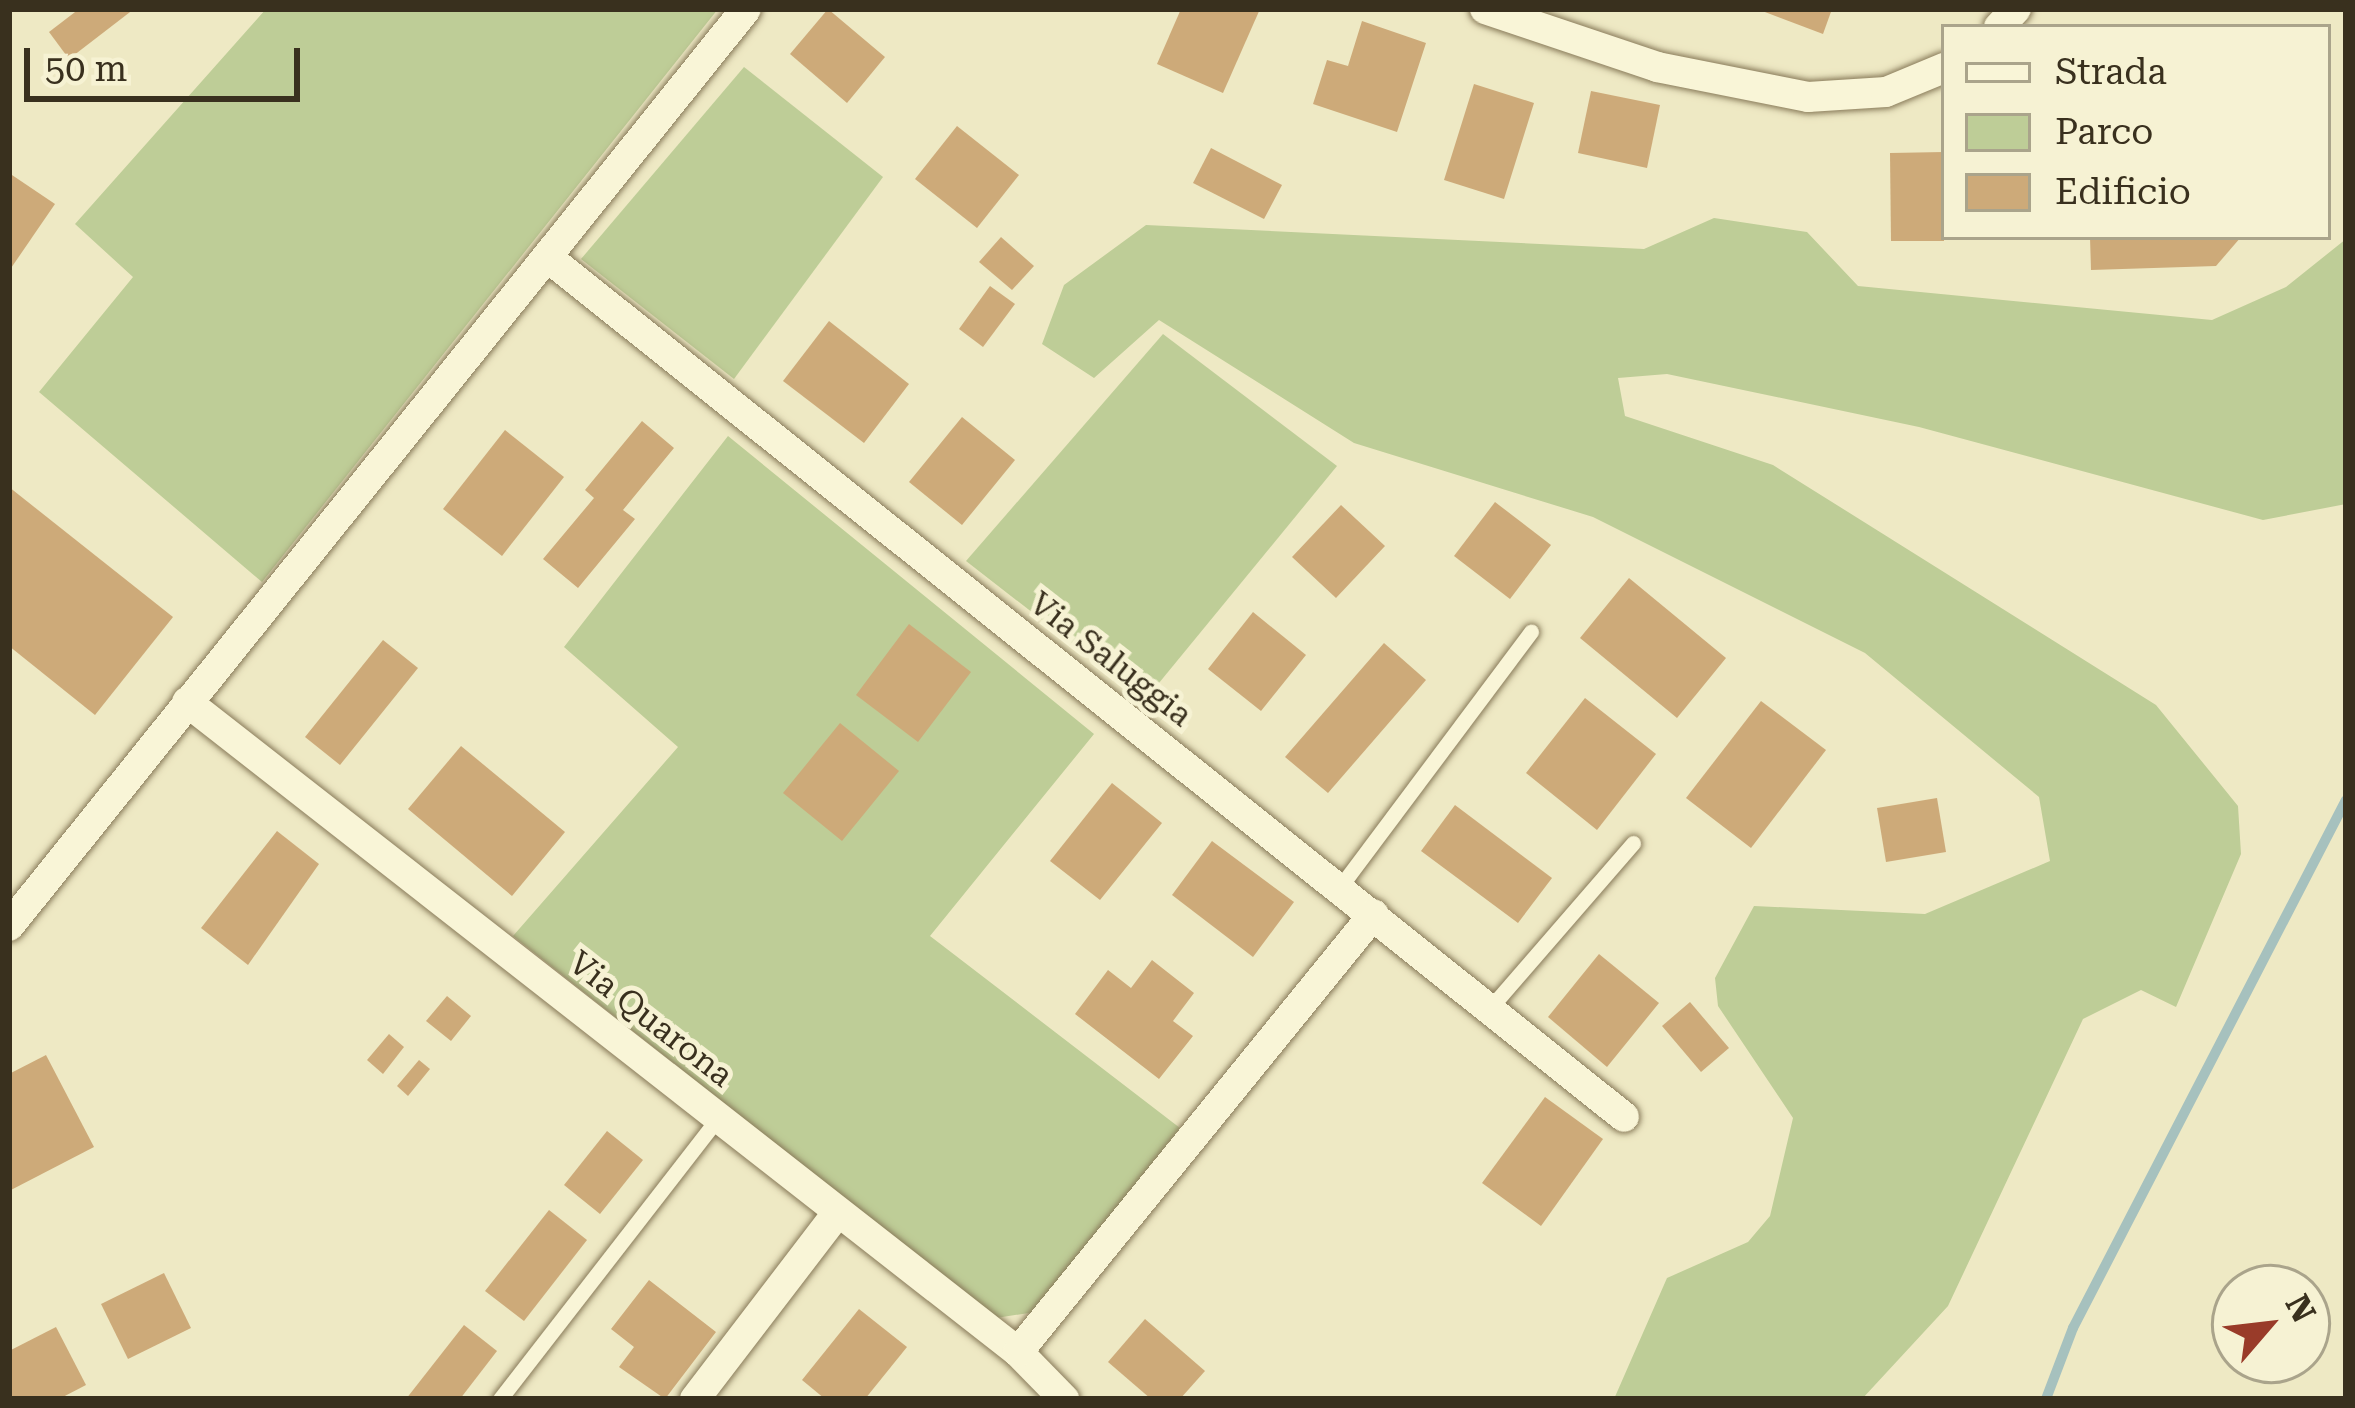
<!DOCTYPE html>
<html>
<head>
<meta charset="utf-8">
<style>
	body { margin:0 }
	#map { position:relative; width:2355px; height:1408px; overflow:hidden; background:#eee9c4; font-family:"Roboto Serif",serif }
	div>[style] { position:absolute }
	.green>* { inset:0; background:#becd97 }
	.stream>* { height:10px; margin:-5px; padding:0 5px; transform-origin:5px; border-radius:5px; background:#a6c1be }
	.building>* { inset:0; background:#cdaa79 }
	.roads { filter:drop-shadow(0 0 3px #897b5a) drop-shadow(0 0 3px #897b5a) }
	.lane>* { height:15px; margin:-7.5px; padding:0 7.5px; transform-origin:7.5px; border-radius:7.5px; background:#f9f5d7 }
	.street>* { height:30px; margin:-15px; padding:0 15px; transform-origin:15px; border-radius:15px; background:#f9f5d7 }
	span { translate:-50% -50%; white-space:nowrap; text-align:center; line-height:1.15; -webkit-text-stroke:10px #f6f2d3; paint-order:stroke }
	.street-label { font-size:33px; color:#39301e }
	.frame { position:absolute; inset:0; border:12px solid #39301e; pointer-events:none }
	.legend { position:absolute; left:1941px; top:24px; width:390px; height:216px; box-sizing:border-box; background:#f6f2d3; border:3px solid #aaa48b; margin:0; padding:15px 21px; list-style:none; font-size:36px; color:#39301e }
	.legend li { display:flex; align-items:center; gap:24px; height:60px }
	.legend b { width:60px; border:3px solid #aaa48b }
	.north { position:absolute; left:2211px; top:1264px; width:120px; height:120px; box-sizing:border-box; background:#f6f2d3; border:3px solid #aaa48b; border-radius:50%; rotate:62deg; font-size:33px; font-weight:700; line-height:48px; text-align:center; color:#39301e }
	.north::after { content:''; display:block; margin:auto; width:42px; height:54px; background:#993b29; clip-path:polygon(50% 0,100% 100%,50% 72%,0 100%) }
	.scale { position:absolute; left:24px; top:48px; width:276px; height:54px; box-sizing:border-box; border:6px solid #39301e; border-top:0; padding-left:15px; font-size:36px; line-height:42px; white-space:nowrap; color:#39301e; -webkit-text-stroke:9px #f6f2d3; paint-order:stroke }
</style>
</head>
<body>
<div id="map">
	<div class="green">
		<i style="clip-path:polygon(266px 9px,718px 9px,262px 582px,39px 392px,133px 277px,75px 224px)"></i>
		<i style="clip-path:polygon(744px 67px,883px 177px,734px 379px,581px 259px)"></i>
		<i style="clip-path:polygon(1714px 218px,1807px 232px,1858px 286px,2212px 320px,2286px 287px,2346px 239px,2346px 504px,2263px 520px,1919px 427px,1667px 374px,1618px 378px,1625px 416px,1773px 465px,2156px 705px,2238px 806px,2241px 854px,2176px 1007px,2141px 990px,2083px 1019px,1948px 1306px,1862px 1399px,1614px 1399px,1667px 1278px,1748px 1242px,1770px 1216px,1793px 1118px,1718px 1006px,1715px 978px,1754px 906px,1925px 914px,2050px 861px,2039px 797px,1865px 653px,1593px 517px,1354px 443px,1159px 320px,1094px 378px,1042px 344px,1064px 285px,1146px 225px,1644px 249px)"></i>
		<i style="clip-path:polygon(1163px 334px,1337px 466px,1145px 700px,966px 561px)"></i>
		<i style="clip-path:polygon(728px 436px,1094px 734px,930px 936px,1180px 1128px,1035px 1312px,996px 1318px,513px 936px,678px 747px,564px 647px)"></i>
	</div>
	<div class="stream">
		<i style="left:2046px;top:1399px;width:76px;rotate:-69.2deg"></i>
		<i style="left:2073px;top:1328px;width:594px;rotate:-62.66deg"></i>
	</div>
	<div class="building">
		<i style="clip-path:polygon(79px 9px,134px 9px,69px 59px,49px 32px)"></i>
		<i style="clip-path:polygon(828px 9px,885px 57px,847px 103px,790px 54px)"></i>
		<i style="clip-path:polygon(1181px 9px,1260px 9px,1223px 93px,1157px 64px)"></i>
		<i style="clip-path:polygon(1757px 9px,1832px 9px,1823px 34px)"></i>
		<i style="clip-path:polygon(1362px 21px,1426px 43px,1397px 132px,1313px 104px,1327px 60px,1348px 66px)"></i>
		<i style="clip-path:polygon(1474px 84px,1534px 103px,1504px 199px,1444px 180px)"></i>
		<i style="clip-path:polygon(1591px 91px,1660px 105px,1647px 168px,1578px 153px)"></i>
		<i style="clip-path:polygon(957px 126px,1019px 175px,977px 228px,915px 179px)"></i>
		<i style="clip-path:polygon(1211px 148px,1282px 185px,1264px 219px,1193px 183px)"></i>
		<i style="clip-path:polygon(1944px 152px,1944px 241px,1891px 241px,1890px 153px)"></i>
		<i style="clip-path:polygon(9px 173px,55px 204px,9px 271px)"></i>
		<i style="clip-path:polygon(1001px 237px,1034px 266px,1012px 290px,979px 262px)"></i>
		<i style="clip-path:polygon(2090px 237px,2241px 237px,2216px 266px,2091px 270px)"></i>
		<i style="clip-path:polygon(990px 286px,1015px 304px,983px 347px,959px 329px)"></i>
		<i style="clip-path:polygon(829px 321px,909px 384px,864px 443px,783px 381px)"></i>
		<i style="clip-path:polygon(962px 417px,1015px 460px,962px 525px,909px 482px)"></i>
		<i style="clip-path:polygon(642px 421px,674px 448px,623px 510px,635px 519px,578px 588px,543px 559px,594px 498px,585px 490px)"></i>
		<i style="clip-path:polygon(505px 430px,564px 477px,502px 556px,443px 509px)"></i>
		<i style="clip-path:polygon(9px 487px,173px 617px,95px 715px,9px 646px)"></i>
		<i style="clip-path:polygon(1495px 502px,1551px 545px,1510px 599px,1454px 556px)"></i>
		<i style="clip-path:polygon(1341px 505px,1385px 546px,1336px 598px,1292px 557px)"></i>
		<i style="clip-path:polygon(1629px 578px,1726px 658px,1677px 718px,1580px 638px)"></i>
		<i style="clip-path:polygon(1253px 612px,1306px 655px,1261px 711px,1208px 669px)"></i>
		<i style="clip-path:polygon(909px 624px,971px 672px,918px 742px,856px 695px)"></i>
		<i style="clip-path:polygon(383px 640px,418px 668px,340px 765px,305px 737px)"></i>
		<i style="clip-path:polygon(1384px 643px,1426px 680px,1328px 793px,1285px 757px)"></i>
		<i style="clip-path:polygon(1585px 698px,1656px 754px,1597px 830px,1526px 773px)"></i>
		<i style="clip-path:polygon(1761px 701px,1826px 750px,1751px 848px,1686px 798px)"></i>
		<i style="clip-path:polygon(840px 723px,899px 771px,842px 841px,783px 793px)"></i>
		<i style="clip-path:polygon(461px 746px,565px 832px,512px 896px,408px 809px)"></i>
		<i style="clip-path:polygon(1112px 783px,1162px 823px,1100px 900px,1050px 861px)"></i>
		<i style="clip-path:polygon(1937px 798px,1946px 852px,1886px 862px,1877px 808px)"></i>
		<i style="clip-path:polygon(1455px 805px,1552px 878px,1518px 923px,1421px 851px)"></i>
		<i style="clip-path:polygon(277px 831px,319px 864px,248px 965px,201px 928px)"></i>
		<i style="clip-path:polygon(1212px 841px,1294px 902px,1253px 957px,1172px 895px)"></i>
		<i style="clip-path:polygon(1599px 954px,1659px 1003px,1607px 1067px,1548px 1017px)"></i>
		<i style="clip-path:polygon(1152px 960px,1194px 993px,1173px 1021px,1193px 1036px,1159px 1079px,1075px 1014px,1108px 970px,1131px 988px)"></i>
		<i style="clip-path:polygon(447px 996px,471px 1016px,451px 1041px,426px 1021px)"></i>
		<i style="clip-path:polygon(1690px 1002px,1729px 1048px,1701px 1072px,1662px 1026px)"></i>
		<i style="clip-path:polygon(389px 1034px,404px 1047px,383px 1074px,367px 1060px)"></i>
		<i style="clip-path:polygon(46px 1055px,94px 1147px,9px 1191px,9px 1074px)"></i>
		<i style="clip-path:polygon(419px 1060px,430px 1069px,408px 1096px,397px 1086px)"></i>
		<i style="clip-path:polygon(1545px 1097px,1603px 1139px,1541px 1226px,1482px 1183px)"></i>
		<i style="clip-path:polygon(607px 1131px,643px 1160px,600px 1214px,564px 1185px)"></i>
		<i style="clip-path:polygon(549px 1210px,587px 1240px,524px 1321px,485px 1291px)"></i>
		<i style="clip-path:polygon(164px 1273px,191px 1328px,128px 1359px,101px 1304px)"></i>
		<i style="clip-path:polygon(649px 1280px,716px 1332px,665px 1399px,619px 1367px,634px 1347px,611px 1329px)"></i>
		<i style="clip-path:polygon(859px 1309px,907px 1347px,865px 1399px,825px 1399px,802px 1380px)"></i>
		<i style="clip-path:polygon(1145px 1319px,1205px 1371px,1180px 1399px,1151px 1399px,1108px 1362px)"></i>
		<i style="clip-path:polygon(464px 1325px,497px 1351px,460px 1399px,406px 1399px)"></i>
		<i style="clip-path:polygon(56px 1327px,86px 1385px,59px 1399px,9px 1399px,9px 1351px)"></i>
	</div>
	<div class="roads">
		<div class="lane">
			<i style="left:1340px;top:887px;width:319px;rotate:-53.2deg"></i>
			<i style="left:1491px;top:1007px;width:217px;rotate:-49.1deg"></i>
			<i style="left:500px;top:1399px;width:357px;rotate:-52.2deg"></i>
		</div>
		<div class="street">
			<i style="left:1485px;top:9px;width:182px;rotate:18.6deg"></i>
			<i style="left:1657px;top:67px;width:154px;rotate:11.2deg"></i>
			<i style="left:1808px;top:97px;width:78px;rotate:-3.7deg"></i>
			<i style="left:1886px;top:92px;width:63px;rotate:-22.5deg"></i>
			<i style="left:1999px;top:27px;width:25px;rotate:-47deg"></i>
			<i style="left:551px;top:260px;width:1373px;rotate:38.61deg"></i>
			<i style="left:187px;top:702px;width:1055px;rotate:38.03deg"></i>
			<i style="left:1018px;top:1352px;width:66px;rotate:45.6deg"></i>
			<i style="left:9px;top:926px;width:1176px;rotate:-51.21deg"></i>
			<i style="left:1018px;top:1352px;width:564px;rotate:-50.9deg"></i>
			<i style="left:695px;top:1399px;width:235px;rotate:-52.6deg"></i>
		</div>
	</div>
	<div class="street-label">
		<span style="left:1111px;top:659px;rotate:38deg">Via Saluggia</span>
		<span style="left:651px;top:1019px;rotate:38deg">Via Quarona</span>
	</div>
	<div class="frame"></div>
	<ul class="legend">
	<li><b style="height:15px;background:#f9f5d7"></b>Strada</li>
	<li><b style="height:33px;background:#becd97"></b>Parco</li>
	<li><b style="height:33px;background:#cdaa79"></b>Edificio</li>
	</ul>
	<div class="north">N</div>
	<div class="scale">50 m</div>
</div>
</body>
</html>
